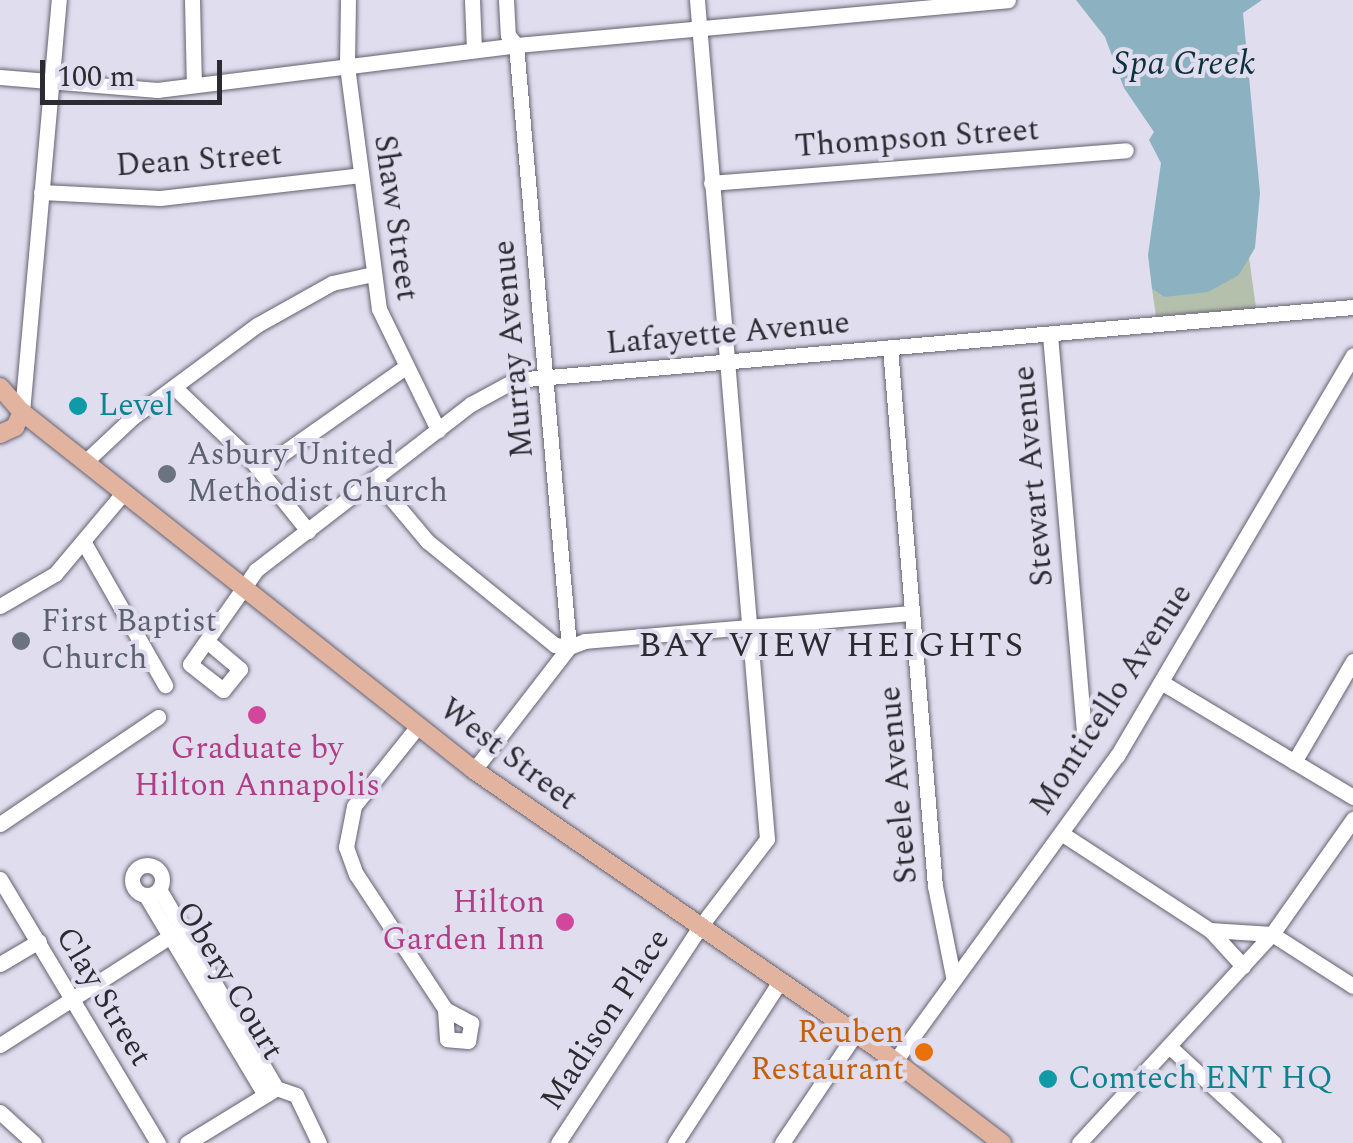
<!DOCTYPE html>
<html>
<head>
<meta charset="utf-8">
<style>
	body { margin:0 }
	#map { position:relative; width:1353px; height:1143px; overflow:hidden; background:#e0ddee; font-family:Spectral,serif }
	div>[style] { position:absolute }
	.green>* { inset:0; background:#b5c0ac }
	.water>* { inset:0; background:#8cb1c0 }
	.roads { filter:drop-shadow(0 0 2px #646270) drop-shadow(0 0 2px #646270) }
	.minor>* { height:15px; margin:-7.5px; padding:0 7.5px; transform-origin:7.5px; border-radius:7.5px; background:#fff }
	.minor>.ring { margin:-7.5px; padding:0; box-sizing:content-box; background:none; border:15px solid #fff; border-radius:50% }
	.major>* { height:18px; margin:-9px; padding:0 9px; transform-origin:9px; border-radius:9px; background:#e2b4a0 }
	.dots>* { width:28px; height:28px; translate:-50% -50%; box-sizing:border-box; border:5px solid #e0ddee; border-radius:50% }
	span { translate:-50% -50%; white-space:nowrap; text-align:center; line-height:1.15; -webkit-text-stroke:8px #e0ddee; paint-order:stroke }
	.street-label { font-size:32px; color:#2c2b31 }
	.culture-label { font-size:32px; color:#0d838f }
	.left { translate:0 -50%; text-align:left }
	.worship-label { font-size:32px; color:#5b616d }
	.hotel-label { font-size:32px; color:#b23c85 }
	.right { translate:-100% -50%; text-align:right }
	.food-label { font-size:32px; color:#c56008 }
	.water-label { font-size:35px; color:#0d303d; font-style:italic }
	.neighbourhood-label { font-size:35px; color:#2c2b31; letter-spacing:2.5px }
	.scale { position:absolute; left:40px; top:60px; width:182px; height:45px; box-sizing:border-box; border:5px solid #2c2b31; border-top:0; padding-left:12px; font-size:30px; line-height:35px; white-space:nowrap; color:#2c2b31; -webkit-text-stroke:8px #e0ddee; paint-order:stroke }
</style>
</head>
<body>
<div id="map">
	<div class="green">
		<i style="clip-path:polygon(1249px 257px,1256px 308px,1156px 316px,1152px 289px,1164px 297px,1239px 275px)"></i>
	</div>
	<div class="water">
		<i style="clip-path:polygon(1076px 0,1262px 0,1243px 13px,1260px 193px,1255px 248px,1239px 275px,1208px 292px,1164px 297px,1152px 289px,1148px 255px,1161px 163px,1149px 140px,1154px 132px,1124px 88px,1105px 37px)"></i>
	</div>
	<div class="roads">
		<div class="minor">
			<i style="left:192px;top:0;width:85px;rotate:88.7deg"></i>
			<i style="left:348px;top:0;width:66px;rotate:90.9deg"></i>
			<i style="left:347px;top:66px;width:245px;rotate:82.5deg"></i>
			<i style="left:379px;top:309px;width:135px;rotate:64deg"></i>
			<i style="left:472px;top:0;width:50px;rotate:87.7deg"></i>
			<i style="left:506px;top:0;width:35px;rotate:87deg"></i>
			<i style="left:508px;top:35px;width:13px;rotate:51deg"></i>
			<i style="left:516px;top:45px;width:604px;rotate:84.97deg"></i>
			<i style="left:0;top:77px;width:158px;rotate:4.7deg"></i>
			<i style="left:157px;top:90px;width:362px;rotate:-7.1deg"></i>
			<i style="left:516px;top:45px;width:494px;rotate:-5.2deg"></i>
			<i style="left:711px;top:183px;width:416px;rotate:-4.5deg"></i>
			<i style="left:41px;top:192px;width:119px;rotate:2.9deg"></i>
			<i style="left:160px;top:198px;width:202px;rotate:-6.5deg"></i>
			<i style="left:1050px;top:335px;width:398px;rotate:85.1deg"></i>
			<i style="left:890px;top:348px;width:540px;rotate:85.22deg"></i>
			<i style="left:935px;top:886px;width:92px;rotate:78.7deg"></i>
			<i style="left:174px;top:387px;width:108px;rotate:43.5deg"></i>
			<i style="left:252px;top:461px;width:90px;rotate:51.3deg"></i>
			<i style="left:22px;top:412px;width:414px;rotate:-84.9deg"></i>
			<i style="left:85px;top:462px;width:66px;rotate:-43.2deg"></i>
			<i style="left:133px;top:417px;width:154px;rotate:-36.6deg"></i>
			<i style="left:257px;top:325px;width:86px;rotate:-29.2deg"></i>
			<i style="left:332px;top:283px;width:42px;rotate:-12.4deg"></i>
			<i style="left:259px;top:470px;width:177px;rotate:-35.1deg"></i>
			<i style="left:375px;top:479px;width:81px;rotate:50deg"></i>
			<i style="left:427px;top:541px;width:165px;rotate:39.1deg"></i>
			<i style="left:555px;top:645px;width:14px;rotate:8deg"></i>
			<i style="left:83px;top:541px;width:166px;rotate:60.3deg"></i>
			<i style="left:0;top:606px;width:64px;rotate:-30.2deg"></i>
			<i style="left:55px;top:574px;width:107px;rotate:-49.9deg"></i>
			<i style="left:208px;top:642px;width:42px;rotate:40.2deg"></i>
			<i style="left:240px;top:669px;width:27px;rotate:129deg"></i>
			<i style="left:223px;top:690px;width:42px;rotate:-141.8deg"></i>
			<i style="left:190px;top:664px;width:115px;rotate:-54.9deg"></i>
			<i style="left:256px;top:570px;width:272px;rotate:-37.7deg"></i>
			<i style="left:471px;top:404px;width:50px;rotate:-28.6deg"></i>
			<i style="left:515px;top:380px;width:841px;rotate:-4.98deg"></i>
			<i style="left:1161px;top:682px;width:224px;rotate:30.9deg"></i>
			<i style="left:418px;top:726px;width:102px;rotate:128.7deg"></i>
			<i style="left:354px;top:806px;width:42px;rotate:101deg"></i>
			<i style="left:346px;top:847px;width:29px;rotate:70deg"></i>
			<i style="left:356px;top:874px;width:162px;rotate:56.6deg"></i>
			<i style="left:1294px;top:762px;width:117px;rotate:-59.7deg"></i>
			<i style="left:474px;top:770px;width:155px;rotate:-52.3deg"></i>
			<i style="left:569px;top:647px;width:17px;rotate:-21deg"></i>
			<i style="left:585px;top:641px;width:328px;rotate:-4.9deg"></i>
			<i style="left:0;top:824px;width:191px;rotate:-34.1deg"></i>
			<i style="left:1061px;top:833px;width:178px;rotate:33.1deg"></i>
			<i style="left:1210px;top:930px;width:49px;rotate:47.5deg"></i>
			<i class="ring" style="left:132px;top:865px;width:15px;height:15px"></i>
			<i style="left:0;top:879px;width:308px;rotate:59.1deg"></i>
			<i style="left:159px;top:889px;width:231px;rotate:59.5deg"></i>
			<i style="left:146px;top:896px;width:232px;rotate:59.1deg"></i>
			<i style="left:1210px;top:930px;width:62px;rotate:3.7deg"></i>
			<i style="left:1272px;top:934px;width:96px;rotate:32.7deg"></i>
			<i style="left:0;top:964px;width:45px;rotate:-30.5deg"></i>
			<i style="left:445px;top:1009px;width:30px;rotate:28deg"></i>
			<i style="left:471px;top:1023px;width:18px;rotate:99deg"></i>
			<i style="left:468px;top:1041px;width:21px;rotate:-175deg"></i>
			<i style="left:447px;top:1039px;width:30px;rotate:-94deg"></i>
			<i style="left:0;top:1045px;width:210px;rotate:-32.6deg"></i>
			<i style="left:1169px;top:1046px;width:143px;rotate:42.7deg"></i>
			<i style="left:895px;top:1061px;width:377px;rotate:-54deg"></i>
			<i style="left:1117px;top:756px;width:465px;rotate:-59.5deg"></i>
			<i style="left:276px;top:1088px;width:21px;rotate:19deg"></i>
			<i style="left:296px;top:1095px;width:53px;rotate:64.4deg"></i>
			<i style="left:0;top:1112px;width:46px;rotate:42.4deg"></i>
			<i style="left:187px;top:1143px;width:100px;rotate:-31.5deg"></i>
			<i style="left:558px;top:1143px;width:257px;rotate:-56.7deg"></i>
			<i style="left:699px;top:928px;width:112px;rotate:-52.6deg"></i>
			<i style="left:767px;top:839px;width:842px;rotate:-94.77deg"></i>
			<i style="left:675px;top:1143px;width:191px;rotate:-57deg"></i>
			<i style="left:782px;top:1143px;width:133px;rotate:-56.1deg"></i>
			<i style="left:1079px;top:1143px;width:284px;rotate:-47.3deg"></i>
			<i style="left:1272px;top:934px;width:141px;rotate:-54.8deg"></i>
		</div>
		<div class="major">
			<i style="left:0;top:387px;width:33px;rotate:49deg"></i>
			<i style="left:22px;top:412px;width:577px;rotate:38.38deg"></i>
			<i style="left:474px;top:770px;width:497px;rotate:34.6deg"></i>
			<i style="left:883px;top:1052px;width:150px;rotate:37.4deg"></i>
			<i style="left:0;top:434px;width:17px;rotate:-25deg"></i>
			<i style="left:15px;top:427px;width:17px;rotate:-65deg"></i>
		</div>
	</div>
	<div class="dots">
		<i style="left:78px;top:406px;background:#0f9aa8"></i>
		<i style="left:167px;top:474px;background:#6b7280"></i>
		<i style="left:21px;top:641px;background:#6b7280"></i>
		<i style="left:257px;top:715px;background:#d1479c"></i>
		<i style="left:565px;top:922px;background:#d1479c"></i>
		<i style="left:924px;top:1052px;background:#e8710a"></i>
		<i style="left:1048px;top:1079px;background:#0f9aa8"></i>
	</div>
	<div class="street-label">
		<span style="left:917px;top:139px;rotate:-4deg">Thompson Street</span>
		<span style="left:199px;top:161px;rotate:-4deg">Dean Street</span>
		<span style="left:395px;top:218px;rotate:82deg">Shaw Street</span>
		<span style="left:728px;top:334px;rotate:-5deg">Lafayette Avenue</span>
		<span style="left:514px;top:349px;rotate:-95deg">Murray Avenue</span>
		<span style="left:1034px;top:476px;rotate:-95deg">Stewart Avenue</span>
		<span style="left:1112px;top:700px;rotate:-57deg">Monticello Avenue</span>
		<span style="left:508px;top:755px;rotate:37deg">West Street</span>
		<span style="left:899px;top:785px;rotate:-95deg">Steele Avenue</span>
		<span style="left:229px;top:981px;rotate:59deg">Obery Court</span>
		<span style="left:103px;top:997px;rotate:59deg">Clay Street</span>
		<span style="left:606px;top:1020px;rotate:-57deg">Madison Place</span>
	</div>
	<div class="culture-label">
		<span class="left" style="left:98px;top:406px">Level</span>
		<span class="left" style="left:1068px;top:1079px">Comtech ENT HQ</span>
	</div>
	<div class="worship-label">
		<span class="left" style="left:187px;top:474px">Asbury United<br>Methodist Church</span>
		<span class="left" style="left:41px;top:641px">First Baptist<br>Church</span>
	</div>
	<div class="hotel-label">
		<span style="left:257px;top:768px">Graduate by<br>Hilton Annapolis</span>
		<span class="right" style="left:545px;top:922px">Hilton<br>Garden Inn</span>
	</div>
	<div class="food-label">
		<span class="right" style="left:904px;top:1052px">Reuben<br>Restaurant</span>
	</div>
	<div class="water-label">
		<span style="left:1184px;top:64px">Spa Creek</span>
	</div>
	<div class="neighbourhood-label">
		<span style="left:832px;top:646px">BAY VIEW HEIGHTS</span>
	</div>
	<div class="scale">100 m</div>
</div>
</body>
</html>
